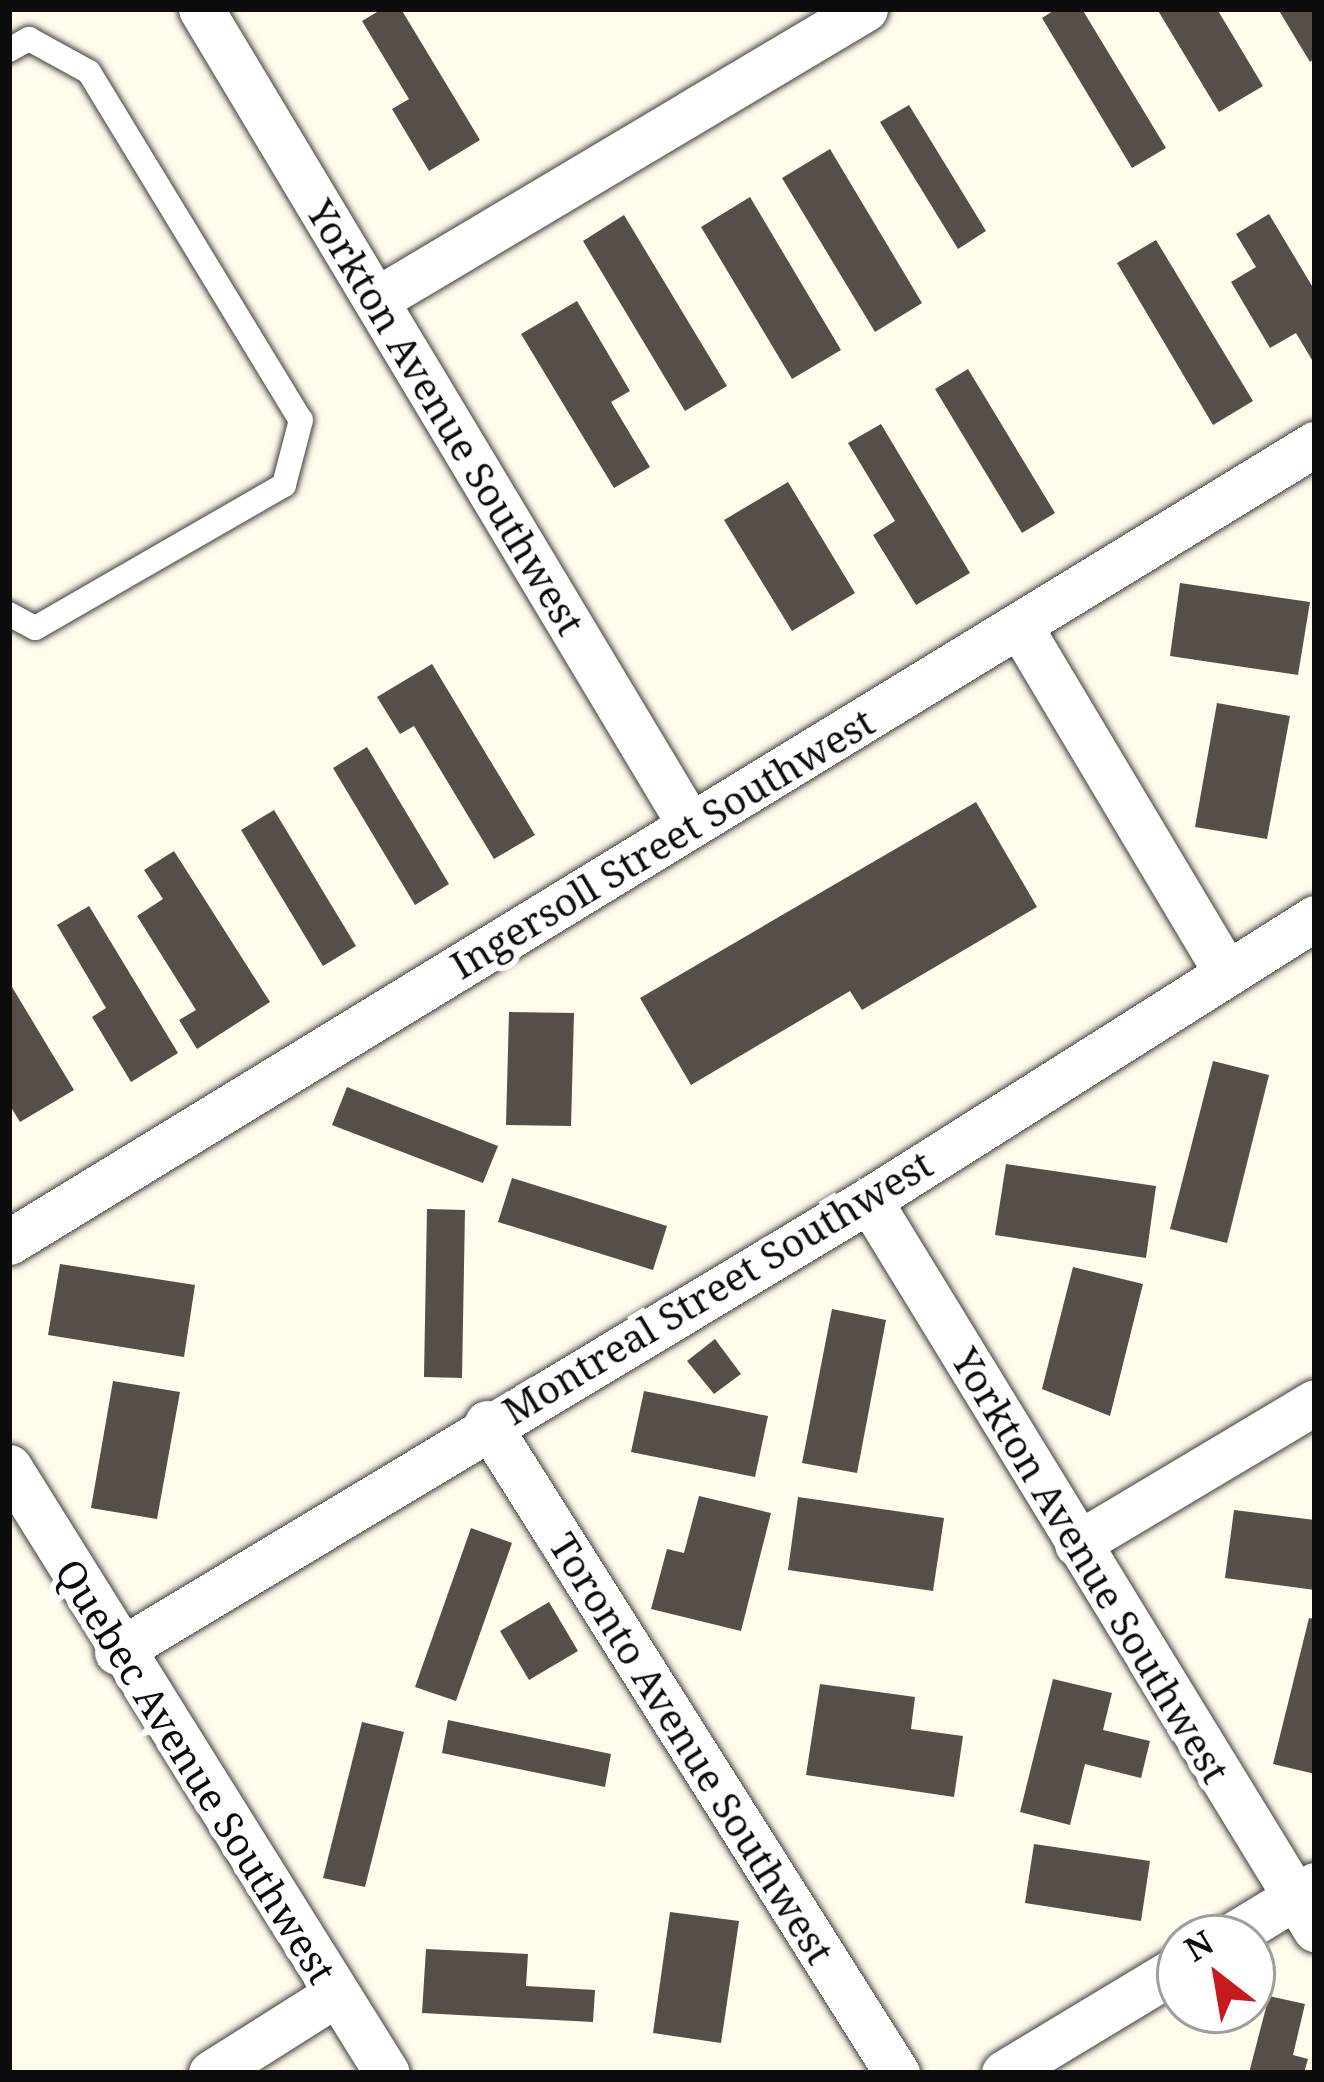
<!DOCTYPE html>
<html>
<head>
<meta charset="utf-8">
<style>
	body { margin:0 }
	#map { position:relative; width:1324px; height:2082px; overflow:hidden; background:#fffcec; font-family:"Noto Serif",serif }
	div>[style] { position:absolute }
	.building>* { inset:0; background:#564e48 }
	.roads { filter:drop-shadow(0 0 3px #3f3f3f) drop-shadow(0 0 3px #3f3f3f) }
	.service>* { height:24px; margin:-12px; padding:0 12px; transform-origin:12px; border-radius:12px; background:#fff }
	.minor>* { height:45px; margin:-22.5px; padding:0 22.5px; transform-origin:22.5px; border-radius:22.5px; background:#fff }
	span { translate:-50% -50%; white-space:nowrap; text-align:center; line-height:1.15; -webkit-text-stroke:12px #fff; paint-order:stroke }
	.street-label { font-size:39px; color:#0c0c0c }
	.frame { position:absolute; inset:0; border:12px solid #0c0c0c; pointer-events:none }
	.north { position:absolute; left:1156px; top:1914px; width:120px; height:120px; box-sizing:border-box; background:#fff; border:3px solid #9e9e9e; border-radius:50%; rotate:329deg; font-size:33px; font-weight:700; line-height:48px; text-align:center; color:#0c0c0c }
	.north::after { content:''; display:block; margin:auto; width:42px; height:54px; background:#c71a1d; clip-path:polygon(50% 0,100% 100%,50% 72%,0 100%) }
</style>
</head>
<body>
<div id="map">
	<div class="building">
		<i style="clip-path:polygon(382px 9px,401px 9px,480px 140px,429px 171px,392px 109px,409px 99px,362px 21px)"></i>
		<i style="clip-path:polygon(1056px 9px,1082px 9px,1166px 148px,1132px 168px,1042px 18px)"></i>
		<i style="clip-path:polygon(1157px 9px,1217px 9px,1263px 86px,1219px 112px)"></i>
		<i style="clip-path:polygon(1278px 9px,1315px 9px,1315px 58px,1310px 62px)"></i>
		<i style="clip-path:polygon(909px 105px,986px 231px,958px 249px,880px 122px)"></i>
		<i style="clip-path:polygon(830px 149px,922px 303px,875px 332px,782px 178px)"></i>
		<i style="clip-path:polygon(750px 197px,841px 350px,792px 379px,701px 227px)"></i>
		<i style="clip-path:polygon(1269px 214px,1315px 291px,1315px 365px,1296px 333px,1270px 348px,1231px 282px,1256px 267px,1236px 234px)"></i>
		<i style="clip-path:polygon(624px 215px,727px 386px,685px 411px,583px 241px)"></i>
		<i style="clip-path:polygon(1156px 240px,1253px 401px,1213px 425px,1117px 263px)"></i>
		<i style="clip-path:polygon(577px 301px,630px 391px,611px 402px,650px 467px,614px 488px,521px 334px)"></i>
		<i style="clip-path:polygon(968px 369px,1055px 513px,1022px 533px,935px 389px)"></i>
		<i style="clip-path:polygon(881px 424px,970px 573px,916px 605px,873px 535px,895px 521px,848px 443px)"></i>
		<i style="clip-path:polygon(788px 482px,855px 593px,792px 631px,724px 520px)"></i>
		<i style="clip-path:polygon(1180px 583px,1310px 602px,1298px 675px,1170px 656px)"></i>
		<i style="clip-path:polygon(432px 664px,535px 835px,494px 859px,414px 726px,400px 734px,377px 697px)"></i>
		<i style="clip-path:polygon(1217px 703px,1290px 716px,1267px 839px,1195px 827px)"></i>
		<i style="clip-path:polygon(367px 747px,449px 884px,415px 905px,333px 768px)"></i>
		<i style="clip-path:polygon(976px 802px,1037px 907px,862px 1010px,850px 991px,691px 1085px,640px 998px)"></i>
		<i style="clip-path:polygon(274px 810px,356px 946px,323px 966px,241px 830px)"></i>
		<i style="clip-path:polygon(174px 851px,270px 1002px,197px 1049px,179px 1020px,196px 1010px,137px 916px,163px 899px,144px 870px)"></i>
		<i style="clip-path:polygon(89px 906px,178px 1053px,131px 1082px,92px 1017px,106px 1008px,57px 925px)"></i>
		<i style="clip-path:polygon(9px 982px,74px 1090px,20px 1122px,9px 1104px)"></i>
		<i style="clip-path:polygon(509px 1012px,574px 1013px,571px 1126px,506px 1125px)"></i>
		<i style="clip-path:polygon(1213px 1061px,1269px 1075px,1227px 1243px,1170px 1229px)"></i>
		<i style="clip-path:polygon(347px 1087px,498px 1146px,483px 1183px,332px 1125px)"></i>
		<i style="clip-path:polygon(1006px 1164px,1156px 1186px,1146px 1258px,995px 1235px)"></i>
		<i style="clip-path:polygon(512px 1178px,667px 1226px,653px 1270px,498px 1222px)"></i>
		<i style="clip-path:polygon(427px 1209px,465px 1210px,462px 1378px,424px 1377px)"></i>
		<i style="clip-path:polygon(60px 1264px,195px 1285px,184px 1357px,48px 1335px)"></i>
		<i style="clip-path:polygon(1073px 1267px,1143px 1284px,1110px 1416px,1042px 1389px)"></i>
		<i style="clip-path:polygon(832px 1309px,886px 1320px,857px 1473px,802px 1463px)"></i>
		<i style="clip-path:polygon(715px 1339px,741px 1374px,714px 1394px,687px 1361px)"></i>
		<i style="clip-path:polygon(113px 1381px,180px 1392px,157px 1519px,91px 1508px)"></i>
		<i style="clip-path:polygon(644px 1391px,768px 1416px,755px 1477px,631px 1452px)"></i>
		<i style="clip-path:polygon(699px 1496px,771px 1513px,741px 1631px,651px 1609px,667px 1549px,684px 1553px)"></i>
		<i style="clip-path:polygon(798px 1497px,944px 1518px,933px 1591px,788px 1570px)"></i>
		<i style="clip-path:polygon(1234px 1510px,1315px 1520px,1315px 1590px,1225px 1578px)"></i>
		<i style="clip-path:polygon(471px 1528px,512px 1543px,456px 1701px,415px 1687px)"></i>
		<i style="clip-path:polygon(549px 1602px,578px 1651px,529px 1680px,500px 1631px)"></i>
		<i style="clip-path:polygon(1309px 1618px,1315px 1619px,1315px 1774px,1273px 1764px)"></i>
		<i style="clip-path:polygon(1053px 1679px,1112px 1693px,1103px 1730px,1150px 1741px,1141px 1778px,1085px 1764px,1070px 1825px,1020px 1812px)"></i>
		<i style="clip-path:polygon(820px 1684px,915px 1697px,911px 1729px,963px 1736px,954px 1797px,806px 1775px)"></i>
		<i style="clip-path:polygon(448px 1720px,611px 1754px,605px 1787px,442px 1753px)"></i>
		<i style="clip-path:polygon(362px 1722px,404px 1732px,365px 1887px,323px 1878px)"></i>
		<i style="clip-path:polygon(1034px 1844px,1150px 1861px,1141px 1921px,1025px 1903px)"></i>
		<i style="clip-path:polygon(670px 1912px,739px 1921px,721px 2043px,653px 2033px)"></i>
		<i style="clip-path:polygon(426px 1949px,528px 1954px,526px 1986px,595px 1990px,593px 2022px,422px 2013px)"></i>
		<i style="clip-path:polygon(1269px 1996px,1305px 2004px,1293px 2055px,1308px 2059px,1304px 2073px,1249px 2073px)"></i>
	</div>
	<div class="roads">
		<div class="service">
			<i style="left:9px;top:50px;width:23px;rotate:-29deg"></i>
			<i style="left:29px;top:39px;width:68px;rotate:28.8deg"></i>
			<i style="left:89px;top:72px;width:407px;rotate:58.7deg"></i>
			<i style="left:301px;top:420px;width:67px;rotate:104.7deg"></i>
			<i style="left:284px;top:485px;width:287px;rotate:150.1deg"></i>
			<i style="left:35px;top:628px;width:30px;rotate:-152deg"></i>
		</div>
		<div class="minor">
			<i style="left:201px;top:9px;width:951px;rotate:59.07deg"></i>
			<i style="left:376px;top:300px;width:569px;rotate:-30.76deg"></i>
			<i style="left:1019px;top:625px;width:404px;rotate:59.2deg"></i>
			<i style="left:869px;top:1200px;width:855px;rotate:58.54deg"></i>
			<i style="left:9px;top:1242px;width:1531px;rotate:-31.43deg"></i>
			<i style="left:487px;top:1423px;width:769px;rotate:57.76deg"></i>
			<i style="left:9px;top:1467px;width:714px;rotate:58.05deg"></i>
			<i style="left:1077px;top:1544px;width:277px;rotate:-30.8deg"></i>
			<i style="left:117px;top:1652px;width:877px;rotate:-31.01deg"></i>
			<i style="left:869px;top:1200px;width:528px;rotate:-32.3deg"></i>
			<i style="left:1228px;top:1938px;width:102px;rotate:-31.3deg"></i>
			<i style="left:211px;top:2073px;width:148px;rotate:-32.3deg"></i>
			<i style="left:1004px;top:2073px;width:205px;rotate:-31.1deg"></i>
		</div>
	</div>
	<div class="street-label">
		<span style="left:446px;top:417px;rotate:59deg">Yorkton Avenue Southwest</span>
		<span style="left:662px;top:843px;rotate:-31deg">Ingersoll Street Southwest</span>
		<span style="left:717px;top:1287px;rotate:-31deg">Montreal Street Southwest</span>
		<span style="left:1091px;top:1565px;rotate:59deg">Yorkton Avenue Southwest</span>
		<span style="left:692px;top:1748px;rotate:58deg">Toronto Avenue Southwest</span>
		<span style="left:196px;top:1771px;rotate:58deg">Quebec Avenue Southwest</span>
	</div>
	<div class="frame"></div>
	<div class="north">N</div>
</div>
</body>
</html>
